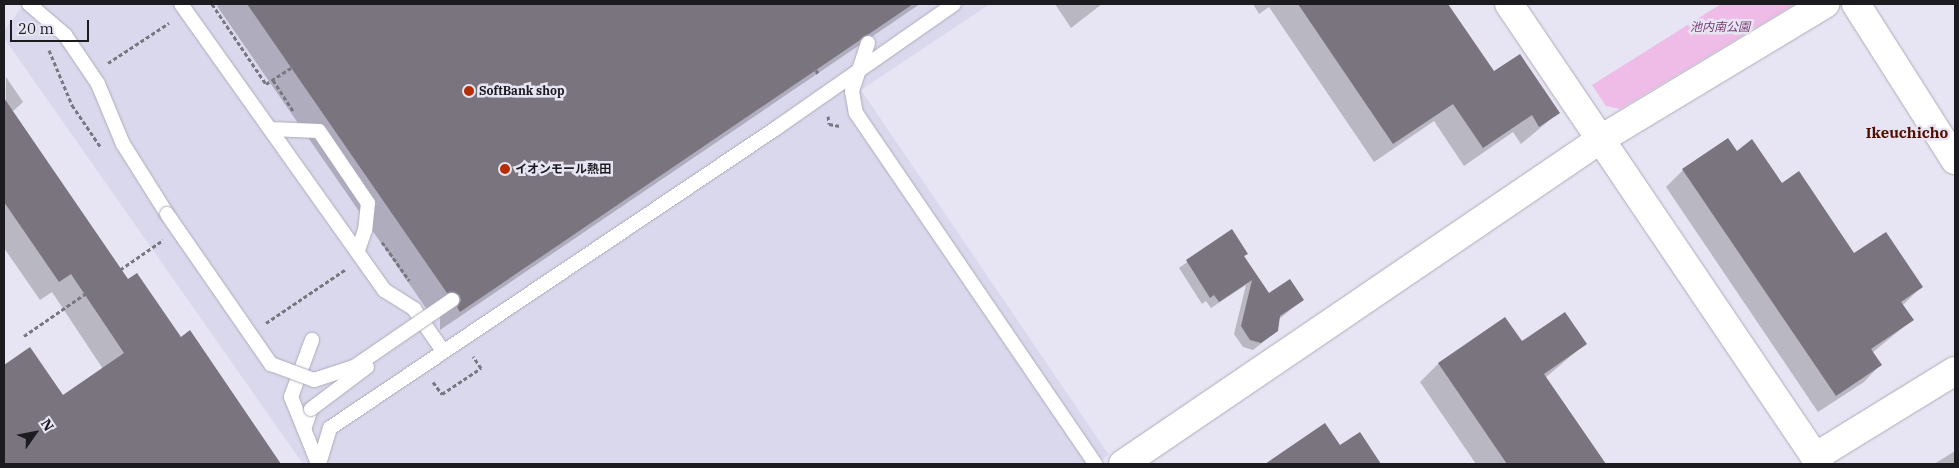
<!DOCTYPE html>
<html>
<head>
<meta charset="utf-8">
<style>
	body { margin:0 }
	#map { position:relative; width:1959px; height:468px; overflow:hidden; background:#e7e5f3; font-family:"IBM Plex Serif","Noto Sans JP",serif }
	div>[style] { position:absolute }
	.built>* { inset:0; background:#dad8ed }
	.green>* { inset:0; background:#eebce6 }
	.shadow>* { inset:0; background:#0003 }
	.building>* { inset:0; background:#7a747f }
	.path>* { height:3px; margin-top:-1.5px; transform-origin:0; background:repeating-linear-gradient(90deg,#787780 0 4px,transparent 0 6.5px) }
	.roads { filter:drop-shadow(0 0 1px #adabb8) drop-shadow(0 0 1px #adabb8) }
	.service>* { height:14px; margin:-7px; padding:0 7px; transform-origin:7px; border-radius:7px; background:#fff }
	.minor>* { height:28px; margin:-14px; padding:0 14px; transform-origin:14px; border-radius:14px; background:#fff }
	.bridges { filter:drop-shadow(0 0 1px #adabb8) drop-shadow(0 0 1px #adabb8) }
	.service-bridge>* { height:14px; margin:-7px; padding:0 7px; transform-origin:7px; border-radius:7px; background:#fff }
	.dots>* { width:14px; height:14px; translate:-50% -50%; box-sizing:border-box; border:2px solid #e7e5f3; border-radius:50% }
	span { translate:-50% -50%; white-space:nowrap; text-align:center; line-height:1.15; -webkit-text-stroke:5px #e7e5f3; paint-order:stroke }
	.park-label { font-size:12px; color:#7a3b72; font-style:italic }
	.poi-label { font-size:12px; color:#1b1b20; font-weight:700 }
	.left { translate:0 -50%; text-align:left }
	.quarter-label { font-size:15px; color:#500e01; font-weight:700 }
	.frame { position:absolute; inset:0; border:5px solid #1b1b20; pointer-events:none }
	.north { position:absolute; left:10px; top:408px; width:50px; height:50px; -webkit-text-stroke:4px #e7e5f3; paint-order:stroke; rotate:57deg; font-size:14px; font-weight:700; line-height:20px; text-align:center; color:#1b1b20 }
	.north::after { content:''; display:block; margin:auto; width:18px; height:22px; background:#1b1b20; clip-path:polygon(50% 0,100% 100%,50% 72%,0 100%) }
	.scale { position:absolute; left:10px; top:20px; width:79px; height:22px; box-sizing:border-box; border:2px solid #1b1b20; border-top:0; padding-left:6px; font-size:15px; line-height:18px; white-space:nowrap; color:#1b1b20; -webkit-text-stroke:4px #e7e5f3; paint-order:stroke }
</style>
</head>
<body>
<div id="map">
	<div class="built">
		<i style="clip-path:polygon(24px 4px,990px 4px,861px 90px,1109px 455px,1095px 464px,303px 464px,4px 38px,4px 31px)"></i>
	</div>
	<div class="green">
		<i style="clip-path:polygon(1721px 4px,1795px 4px,1620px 109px,1606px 106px,1592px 85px)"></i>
	</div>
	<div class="shadow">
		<i style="clip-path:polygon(220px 4px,920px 4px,440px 330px,440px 313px,428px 311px,217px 6px)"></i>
		<i style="clip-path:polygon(1055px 4px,1102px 4px,1071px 28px)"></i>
		<i style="clip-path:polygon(1253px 4px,1447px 4px,1494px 73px,1558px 113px,1521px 144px,1513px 132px,1464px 166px,1434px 121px,1374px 162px,1269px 7px,1259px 14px)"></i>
		<i style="clip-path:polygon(6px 77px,23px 102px,12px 112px,128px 281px,181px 338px,190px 332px,280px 464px,4px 464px,4px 366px,30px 349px,62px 397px,103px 369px,52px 292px,40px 300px,4px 248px)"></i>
		<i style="clip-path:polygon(1728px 140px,1737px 153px,1782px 184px,1854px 255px,1921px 287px,1902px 306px,1912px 320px,1872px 353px,1880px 365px,1864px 382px,1818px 412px,1666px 187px,1683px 170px)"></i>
		<i style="clip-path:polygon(1232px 230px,1243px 257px,1269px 294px,1303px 300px,1279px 319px,1277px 331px,1253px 350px,1243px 347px,1234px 334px,1246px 285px,1211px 308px,1206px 301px,1202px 304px,1179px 268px)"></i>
		<i style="clip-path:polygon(1505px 318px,1522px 343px,1585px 344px,1545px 378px,1602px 460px,1597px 464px,1476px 464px,1420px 382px,1438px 364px)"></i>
		<i style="clip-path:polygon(1325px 425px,1340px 447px,1375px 458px,1369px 464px,1267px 464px)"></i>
		<i style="clip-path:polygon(1955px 451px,1955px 464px,1934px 464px)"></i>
	</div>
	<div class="building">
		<i style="clip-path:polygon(247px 4px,913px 4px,460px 312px,457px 307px,461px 300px,459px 295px,447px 293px)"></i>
		<i style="clip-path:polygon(1298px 4px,1448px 4px,1494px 71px,1520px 54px,1560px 113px,1539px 127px,1532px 115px,1483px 148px,1453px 104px,1393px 144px)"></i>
		<i style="clip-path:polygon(4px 98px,128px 279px,137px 273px,181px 337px,190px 330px,281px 464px,4px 464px,4px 365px,30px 347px,63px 395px,124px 353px,71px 274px,59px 282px,4px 202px)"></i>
		<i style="clip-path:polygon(1728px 138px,1737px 151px,1752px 139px,1782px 183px,1799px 171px,1854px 253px,1886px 232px,1923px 287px,1901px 302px,1914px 320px,1871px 349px,1882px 365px,1836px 396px,1682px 169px)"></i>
		<i style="clip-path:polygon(1232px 229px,1248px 254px,1244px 256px,1269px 293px,1290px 279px,1304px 300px,1280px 316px,1278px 331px,1261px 343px,1250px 340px,1241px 326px,1252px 280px,1219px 302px,1214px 295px,1210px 298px,1186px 260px)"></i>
		<i style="clip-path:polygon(1565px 312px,1587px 344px,1544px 374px,1606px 464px,1507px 464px,1438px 363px,1505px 317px,1522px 341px)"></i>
		<i style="clip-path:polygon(1325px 423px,1340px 445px,1360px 432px,1381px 464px,1265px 464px)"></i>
	</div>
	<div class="path">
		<i style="left:212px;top:4px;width:97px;rotate:56deg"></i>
		<i style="left:266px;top:84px;width:30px;rotate:-33deg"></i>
		<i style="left:774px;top:4px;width:84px;rotate:57.6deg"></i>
		<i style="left:49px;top:50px;width:60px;rotate:67.3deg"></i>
		<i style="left:72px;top:105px;width:50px;rotate:55.7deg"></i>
		<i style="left:108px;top:63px;width:73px;rotate:-33.3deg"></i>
		<i style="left:273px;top:80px;width:37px;rotate:57deg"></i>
		<i style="left:828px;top:116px;width:8px;rotate:83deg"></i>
		<i style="left:829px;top:124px;width:11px;rotate:10deg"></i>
		<i style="left:382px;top:242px;width:47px;rotate:54.6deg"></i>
		<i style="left:266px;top:323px;width:97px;rotate:-34deg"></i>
		<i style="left:24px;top:336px;width:169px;rotate:-34.6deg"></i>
		<i style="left:433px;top:382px;width:15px;rotate:53deg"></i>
		<i style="left:442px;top:394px;width:47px;rotate:-33.7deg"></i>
		<i style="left:481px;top:368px;width:14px;rotate:-124deg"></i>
	</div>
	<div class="roads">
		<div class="service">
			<i style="left:29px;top:4px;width:48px;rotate:40.7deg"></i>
			<i style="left:65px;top:35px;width:59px;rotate:56deg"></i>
			<i style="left:98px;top:84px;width:65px;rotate:67.4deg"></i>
			<i style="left:123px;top:144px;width:83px;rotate:57.8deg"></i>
			<i style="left:181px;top:4px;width:351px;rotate:54.6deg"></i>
			<i style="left:384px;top:290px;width:36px;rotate:32deg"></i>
			<i style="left:414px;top:309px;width:51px;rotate:55.4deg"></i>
			<i style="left:868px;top:43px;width:51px;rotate:108.4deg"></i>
			<i style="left:852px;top:91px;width:22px;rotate:80deg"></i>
			<i style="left:856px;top:113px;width:425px;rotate:55.7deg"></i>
			<i style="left:270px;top:129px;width:49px;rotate:2.3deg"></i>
			<i style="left:319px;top:131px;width:87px;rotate:55.8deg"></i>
			<i style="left:368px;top:203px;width:27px;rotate:96deg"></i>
			<i style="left:365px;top:230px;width:21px;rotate:109deg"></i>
			<i style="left:311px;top:409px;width:21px;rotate:109deg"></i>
			<i style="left:304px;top:429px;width:38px;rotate:68deg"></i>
			<i style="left:304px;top:429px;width:35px;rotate:-112deg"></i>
			<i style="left:291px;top:397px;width:61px;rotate:-69.8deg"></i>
			<i style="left:319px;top:464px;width:38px;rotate:-73deg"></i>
			<i style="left:330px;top:428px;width:536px;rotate:-33.9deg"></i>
			<i style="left:775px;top:129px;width:218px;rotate:-34.9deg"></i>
		</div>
		<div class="minor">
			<i style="left:1509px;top:4px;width:555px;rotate:55.94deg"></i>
			<i style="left:1856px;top:4px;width:185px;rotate:57.6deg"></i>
			<i style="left:1815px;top:457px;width:164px;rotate:-31.6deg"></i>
			<i style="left:1123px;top:464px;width:578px;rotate:-34.21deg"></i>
			<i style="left:1601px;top:139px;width:262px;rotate:-31.1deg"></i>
		</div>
	</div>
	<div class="bridges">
		<div class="service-bridge">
			<i style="left:167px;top:214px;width:183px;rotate:55.3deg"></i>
			<i style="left:271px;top:364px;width:46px;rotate:20.4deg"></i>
			<i style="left:314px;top:380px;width:42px;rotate:-18deg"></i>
			<i style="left:354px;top:367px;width:119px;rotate:-34.4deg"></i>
			<i style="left:311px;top:409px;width:70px;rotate:-36.9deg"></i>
		</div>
	</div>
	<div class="dots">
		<i style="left:469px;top:91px;background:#b62c03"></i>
		<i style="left:505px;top:169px;background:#b62c03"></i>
	</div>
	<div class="park-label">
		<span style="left:1720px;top:27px">池内南公園</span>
	</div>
	<div class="poi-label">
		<span class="left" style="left:479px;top:91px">SoftBank shop</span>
		<span class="left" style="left:515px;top:169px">イオンモール熱田</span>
	</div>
	<div class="quarter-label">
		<span style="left:1907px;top:133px">Ikeuchicho</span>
	</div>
	<div class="frame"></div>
	<div class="north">N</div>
	<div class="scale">20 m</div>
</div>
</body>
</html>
